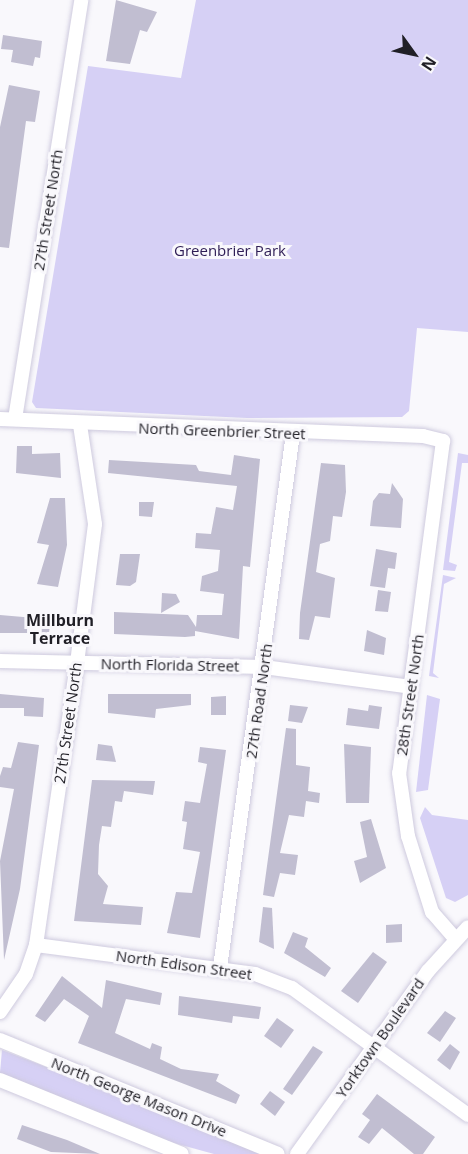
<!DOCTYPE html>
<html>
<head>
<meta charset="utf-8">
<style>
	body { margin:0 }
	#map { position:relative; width:468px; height:1154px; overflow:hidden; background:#f9f8fc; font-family:"Open Sans",sans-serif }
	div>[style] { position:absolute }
	.green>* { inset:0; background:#d6d0f5 }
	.building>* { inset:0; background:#c1bed1 }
	.roads { filter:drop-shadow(0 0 2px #cecade) drop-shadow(0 0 2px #cecade) }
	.minor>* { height:14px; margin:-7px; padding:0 7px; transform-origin:7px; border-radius:7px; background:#fff }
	span { translate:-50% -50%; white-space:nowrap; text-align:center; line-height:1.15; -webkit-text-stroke:6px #f9f8fc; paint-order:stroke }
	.street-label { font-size:15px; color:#201f26 }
	.park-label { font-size:15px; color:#2e1d55 }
	.neighbourhood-label { font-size:16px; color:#201f26; font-weight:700 }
	.north { position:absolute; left:384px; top:24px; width:60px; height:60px; -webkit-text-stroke:4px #f9f8fc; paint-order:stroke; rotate:123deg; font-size:16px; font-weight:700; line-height:24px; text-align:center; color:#201f26 }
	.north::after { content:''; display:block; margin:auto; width:21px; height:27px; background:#201f26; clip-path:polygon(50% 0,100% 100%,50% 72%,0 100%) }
</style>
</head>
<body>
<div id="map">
	<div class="green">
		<i style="clip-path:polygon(196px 0,468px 0,468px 332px,417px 328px,409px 411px,402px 417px,247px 418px,36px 408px,32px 402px,88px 66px,181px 78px)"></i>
		<i style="clip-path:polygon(458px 453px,468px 455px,468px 463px,462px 463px,449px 562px,457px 565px,455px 571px,443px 570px)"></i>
		<i style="clip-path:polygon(443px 575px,456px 578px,444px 584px,433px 673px,439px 678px,429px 676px)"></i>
		<i style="clip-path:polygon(427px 695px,440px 699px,428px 790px,416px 792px)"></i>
		<i style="clip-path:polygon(425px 807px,432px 815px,468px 820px,468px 895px,455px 902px,446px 898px,420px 818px)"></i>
		<i style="clip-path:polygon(2px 1050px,237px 1141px,268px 1154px,214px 1154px,163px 1140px,6px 1076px,0 1073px)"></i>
	</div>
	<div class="building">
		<i style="clip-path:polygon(116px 0,157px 12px,147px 32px,140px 30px,130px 64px,106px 61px)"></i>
		<i style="clip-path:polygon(3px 35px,42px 41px,40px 58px,35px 57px,33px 66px,11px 62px,13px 50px,1px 49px)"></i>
		<i style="clip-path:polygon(9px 85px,40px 91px,35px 122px,26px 121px,9px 248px,0 247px,0 127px)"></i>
		<i style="clip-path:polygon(17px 446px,32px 446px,32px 454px,60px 453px,61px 478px,16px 473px)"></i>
		<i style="clip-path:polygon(234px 455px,260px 459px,250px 567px,243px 566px,239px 639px,195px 631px,195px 636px,185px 637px,114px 634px,114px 612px,188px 615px,196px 627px,197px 615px,222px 615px,224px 594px,200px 591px,202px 576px,218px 571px,220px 550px,195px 548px,196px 533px,211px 534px,216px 507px,233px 510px,237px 486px,108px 473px,109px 460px,196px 465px,199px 471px,231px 475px)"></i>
		<i style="clip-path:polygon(321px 463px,345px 465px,346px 492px,342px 517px,333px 516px,330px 541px,320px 544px,316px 572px,335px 578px,330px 618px,315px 616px,309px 640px,299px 639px,300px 613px)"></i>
		<i style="clip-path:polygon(392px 483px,403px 499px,401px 528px,370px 526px,373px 501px,379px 493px,390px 494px)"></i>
		<i style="clip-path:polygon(50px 498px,65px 498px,67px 545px,58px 587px,37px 584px,49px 545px,37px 543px)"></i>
		<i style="clip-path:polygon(139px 502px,154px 502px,152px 517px,139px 516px)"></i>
		<i style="clip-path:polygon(376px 549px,397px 553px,395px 569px,388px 568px,385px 588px,370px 586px)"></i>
		<i style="clip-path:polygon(120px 554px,140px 554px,136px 582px,130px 586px,116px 585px)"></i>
		<i style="clip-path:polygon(378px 590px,391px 592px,388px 612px,375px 611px)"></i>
		<i style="clip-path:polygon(162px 593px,176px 594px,180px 602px,161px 613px)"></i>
		<i style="clip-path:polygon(35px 613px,51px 616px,49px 633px,0 633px,0 615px,35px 618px)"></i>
		<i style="clip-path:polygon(367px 630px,386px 638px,384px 655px,364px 651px)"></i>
		<i style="clip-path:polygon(0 694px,44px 698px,43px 717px,24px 716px,24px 708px,0 708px)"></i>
		<i style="clip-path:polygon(108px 694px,191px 694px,191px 705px,156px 709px,155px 718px,108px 713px)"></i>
		<i style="clip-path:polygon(226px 696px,226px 715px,211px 715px,211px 697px)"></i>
		<i style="clip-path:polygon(290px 705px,308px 707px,302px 723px,288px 721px)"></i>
		<i style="clip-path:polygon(369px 705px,382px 707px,379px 729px,346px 725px,348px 708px,368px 711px)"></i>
		<i style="clip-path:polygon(286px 728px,296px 729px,296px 765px,310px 767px,308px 791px,320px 793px,319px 803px,306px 801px,304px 817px,289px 815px,280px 853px,298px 855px,295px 875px,280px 873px,274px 897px,263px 895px)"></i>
		<i style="clip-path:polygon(18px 742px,39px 745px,20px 889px,4px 960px,0 861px,14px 789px,0 787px,0 776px,3px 767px,11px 768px)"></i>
		<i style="clip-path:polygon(98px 744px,112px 746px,116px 762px,96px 760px)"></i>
		<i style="clip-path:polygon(344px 744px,371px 747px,369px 803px,346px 803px)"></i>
		<i style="clip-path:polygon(200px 747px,226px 750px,200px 938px,167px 933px,176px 892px,192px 893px,200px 852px,183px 849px,187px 822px,182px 821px,185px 801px,200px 803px,207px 764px,198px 762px)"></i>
		<i style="clip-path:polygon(92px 780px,155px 781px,153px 795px,124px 791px,122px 802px,115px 801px,111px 827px,102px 826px,99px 845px,98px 874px,108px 886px,103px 904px,143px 907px,141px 925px,74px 921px)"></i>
		<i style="clip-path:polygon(371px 819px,386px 868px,360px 883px,354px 861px,367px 857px,360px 822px)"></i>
		<i style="clip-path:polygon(263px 907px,272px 908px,274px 949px,259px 942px)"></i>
		<i style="clip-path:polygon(402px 924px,402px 942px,386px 943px,386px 925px)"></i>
		<i style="clip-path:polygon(293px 932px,308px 938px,305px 947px,331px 968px,325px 977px,284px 953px)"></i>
		<i style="clip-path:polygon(373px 952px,387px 962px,358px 1003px,341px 991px)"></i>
		<i style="clip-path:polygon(62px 976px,102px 1008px,106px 980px,162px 993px,160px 1005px,126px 999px,115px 1033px,150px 1049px,152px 1043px,162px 1047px,160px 1059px,181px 1069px,219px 1074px,216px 1081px,240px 1095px,236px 1104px,78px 1043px,89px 1016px,64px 999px,45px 1022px,35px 1016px)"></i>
		<i style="clip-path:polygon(179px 996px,261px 1007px,259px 1019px,233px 1016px,232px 1023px,178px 1015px)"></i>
		<i style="clip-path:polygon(445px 1011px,456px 1018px,440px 1042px,427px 1033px)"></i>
		<i style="clip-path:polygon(277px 1018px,294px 1030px,281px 1048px,264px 1036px)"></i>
		<i style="clip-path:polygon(450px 1044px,460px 1052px,450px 1070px,437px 1060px)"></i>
		<i style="clip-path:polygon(313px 1046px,323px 1052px,292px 1095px,283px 1089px)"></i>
		<i style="clip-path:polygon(270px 1091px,285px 1102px,275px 1116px,260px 1104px)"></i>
		<i style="clip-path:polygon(377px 1094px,435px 1137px,423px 1154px,414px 1154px,382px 1128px,369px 1144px,358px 1137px,370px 1120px,362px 1114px)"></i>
		<i style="clip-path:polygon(22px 1125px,67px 1140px,100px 1154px,51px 1152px,17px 1139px)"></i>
	</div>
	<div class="roads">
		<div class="minor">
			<i style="left:0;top:419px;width:423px;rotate:2.3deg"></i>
			<i style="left:423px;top:436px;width:21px;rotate:14deg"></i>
			<i style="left:443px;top:441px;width:335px;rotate:97.5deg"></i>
			<i style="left:399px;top:773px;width:64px;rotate:81.9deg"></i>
			<i style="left:408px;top:836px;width:80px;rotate:72.5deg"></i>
			<i style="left:432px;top:912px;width:35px;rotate:49deg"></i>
			<i style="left:15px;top:419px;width:424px;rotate:-81deg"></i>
			<i style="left:0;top:661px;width:264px;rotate:1.3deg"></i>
			<i style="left:264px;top:667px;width:148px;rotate:7.7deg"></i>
			<i style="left:36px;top:945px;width:221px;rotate:7.5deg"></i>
			<i style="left:255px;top:974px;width:40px;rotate:21deg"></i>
			<i style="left:292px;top:988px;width:217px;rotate:35.8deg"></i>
			<i style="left:220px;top:968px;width:539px;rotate:-82.22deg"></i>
			<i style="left:0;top:1012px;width:46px;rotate:-55.6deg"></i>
			<i style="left:26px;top:974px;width:31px;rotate:-71deg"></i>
			<i style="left:36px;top:945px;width:285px;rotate:-81.7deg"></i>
			<i style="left:77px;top:663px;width:140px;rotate:-82.6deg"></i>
			<i style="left:95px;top:524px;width:100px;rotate:-98.6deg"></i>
			<i style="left:0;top:1040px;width:300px;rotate:22.3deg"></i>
			<i style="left:0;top:1080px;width:196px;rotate:22.1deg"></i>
			<i style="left:297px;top:1154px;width:225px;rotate:-54.4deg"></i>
			<i style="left:428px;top:971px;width:59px;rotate:-47.7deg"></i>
		</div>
	</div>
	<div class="street-label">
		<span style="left:48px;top:210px;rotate:-81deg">27th Street North</span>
		<span style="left:222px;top:431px;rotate:2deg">North Greenbrier Street</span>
		<span style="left:170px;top:665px;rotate:1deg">North Florida Street</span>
		<span style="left:410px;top:695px;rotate:-82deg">28th Street North</span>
		<span style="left:259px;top:701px;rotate:-82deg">27th Road North</span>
		<span style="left:68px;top:723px;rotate:-82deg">27th Street North</span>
		<span style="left:184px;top:965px;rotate:8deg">North Edison Street</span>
		<span style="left:380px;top:1038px;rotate:-55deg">Yorktown Boulevard</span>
		<span style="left:139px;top:1097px;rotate:22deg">North George Mason Drive</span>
	</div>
	<div class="park-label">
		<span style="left:230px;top:251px">Greenbrier Park</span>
	</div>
	<div class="neighbourhood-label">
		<span style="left:60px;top:629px">Millburn<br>Terrace</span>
	</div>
	<div class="north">N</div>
</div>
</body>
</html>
